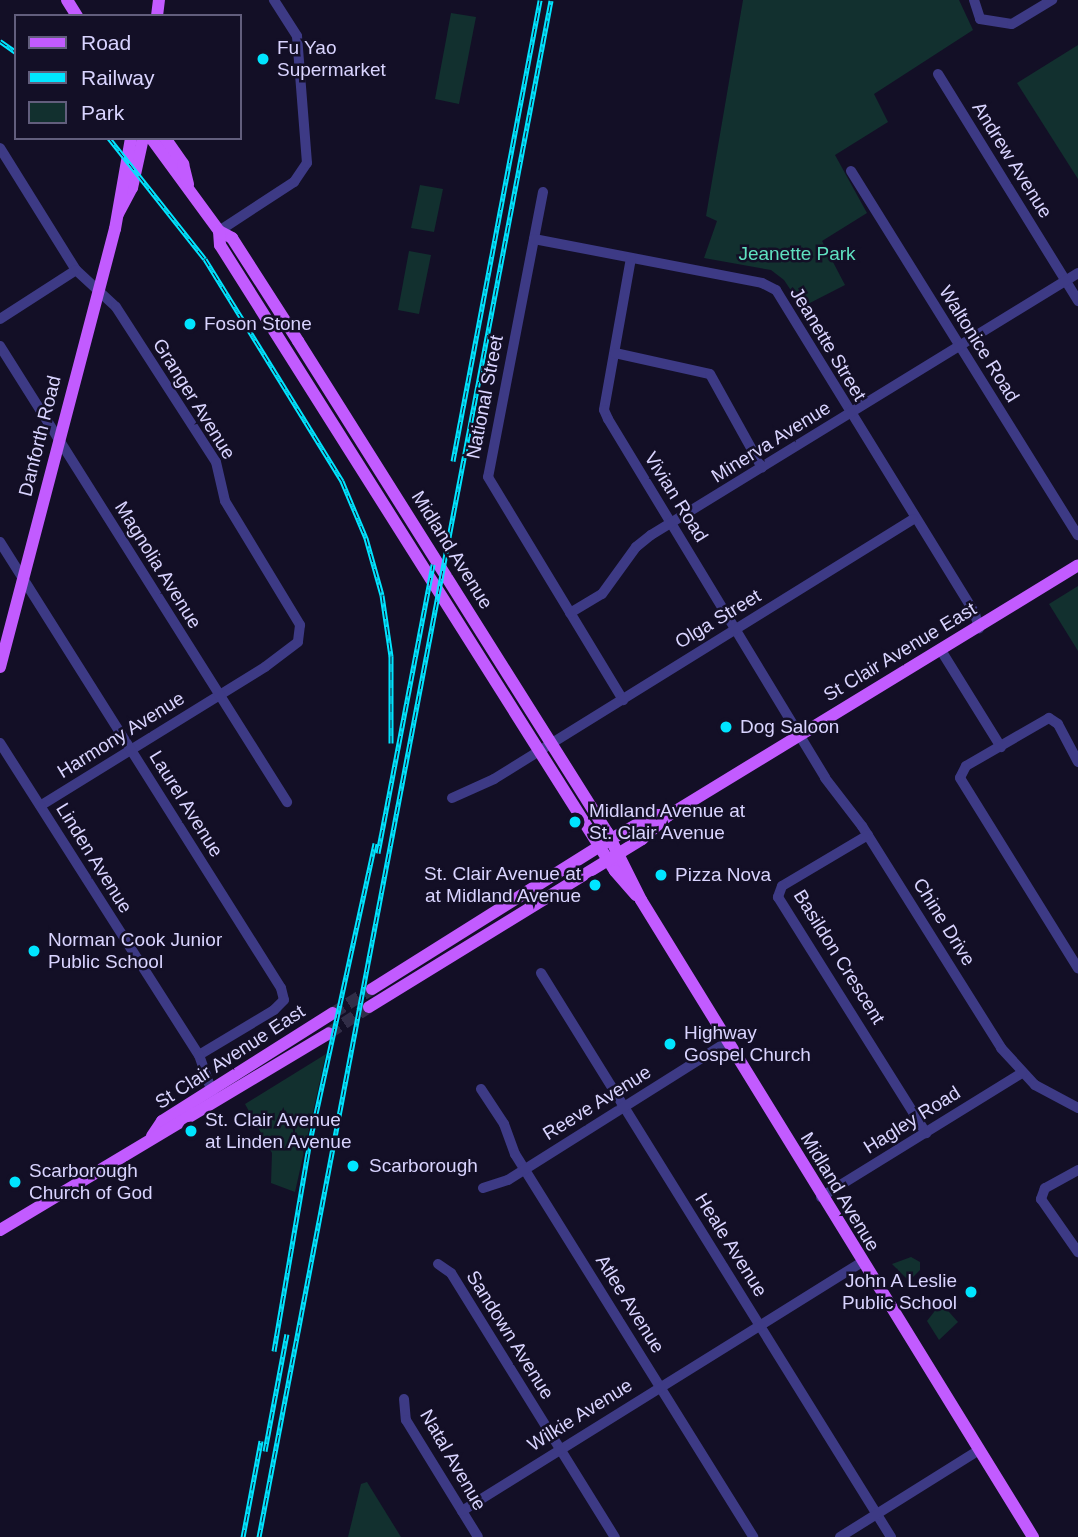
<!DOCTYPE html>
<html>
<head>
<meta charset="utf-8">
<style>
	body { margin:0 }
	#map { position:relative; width:1078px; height:1537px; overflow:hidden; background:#130f26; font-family:Helvetica,sans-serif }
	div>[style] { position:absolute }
	.green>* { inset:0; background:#12302f }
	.major-tunnel>* { height:12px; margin-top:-6px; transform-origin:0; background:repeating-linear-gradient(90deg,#312d47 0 12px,transparent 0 18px) }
	.minor>* { height:10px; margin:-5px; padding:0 5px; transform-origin:5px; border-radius:5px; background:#3d3a85 }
	.major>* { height:12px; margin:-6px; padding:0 6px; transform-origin:6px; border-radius:6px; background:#c25bff }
	.rail>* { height:5px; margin-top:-2.5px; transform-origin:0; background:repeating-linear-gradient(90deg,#130f26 0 8px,#00e5ff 0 16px); box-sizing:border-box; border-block:2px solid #00e5ff }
	.dots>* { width:19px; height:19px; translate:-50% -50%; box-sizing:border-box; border:4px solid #130f26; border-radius:50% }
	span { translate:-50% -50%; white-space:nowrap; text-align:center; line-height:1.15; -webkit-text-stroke:5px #130f26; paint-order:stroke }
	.poi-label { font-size:19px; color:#d9d4ff }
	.left { translate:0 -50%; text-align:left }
	.right { translate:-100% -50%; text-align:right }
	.street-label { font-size:19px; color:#d9d4ff }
	.park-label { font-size:19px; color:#5fe0c0 }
	.legend { position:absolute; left:14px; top:14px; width:228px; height:126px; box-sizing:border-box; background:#130f26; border:2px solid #625e7d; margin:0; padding:9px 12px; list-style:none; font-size:21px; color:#d9d4ff }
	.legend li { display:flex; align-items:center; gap:14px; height:35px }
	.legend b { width:35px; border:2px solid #625e7d }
</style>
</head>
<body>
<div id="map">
	<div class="green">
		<i style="clip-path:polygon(743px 0,959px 0,973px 30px,874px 94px,888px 122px,835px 155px,867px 213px,822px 241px,845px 285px,802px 307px,784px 280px,771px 270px,704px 258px,717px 221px,706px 216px)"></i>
		<i style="clip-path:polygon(451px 13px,476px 17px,459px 104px,435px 99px)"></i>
		<i style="clip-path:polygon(1078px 45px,1078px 179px,1017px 83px)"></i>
		<i style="clip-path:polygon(420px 185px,443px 189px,434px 232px,411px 228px)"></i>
		<i style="clip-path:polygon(409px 251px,431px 255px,419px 314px,398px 310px)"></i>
		<i style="clip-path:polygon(1078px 586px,1078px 651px,1049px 604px)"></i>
		<i style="clip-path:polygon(326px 1054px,295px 1192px,271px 1183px,272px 1153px,245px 1104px)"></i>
		<i style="clip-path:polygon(911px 1257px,920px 1262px,920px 1270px,909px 1281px,892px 1264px)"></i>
		<i style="clip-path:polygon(941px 1303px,958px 1322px,939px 1340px,927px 1321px)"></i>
		<i style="clip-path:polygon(367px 1482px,401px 1537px,348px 1537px,361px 1484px)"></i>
	</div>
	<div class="major-tunnel">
		<i style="left:333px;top:1013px;width:46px;rotate:-31.6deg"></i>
		<i style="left:329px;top:1033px;width:48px;rotate:-33deg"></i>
	</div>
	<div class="minor">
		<i style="left:974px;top:0;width:20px;rotate:72deg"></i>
		<i style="left:980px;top:19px;width:32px;rotate:9deg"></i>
		<i style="left:1012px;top:24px;width:47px;rotate:-31deg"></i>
		<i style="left:938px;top:74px;width:267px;rotate:58.3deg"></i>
		<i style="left:0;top:148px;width:144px;rotate:58.1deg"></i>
		<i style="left:76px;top:270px;width:54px;rotate:42.8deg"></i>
		<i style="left:116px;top:307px;width:184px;rotate:57.2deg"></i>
		<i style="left:216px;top:462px;width:40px;rotate:77deg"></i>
		<i style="left:225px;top:501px;width:145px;rotate:58.8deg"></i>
		<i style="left:300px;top:625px;width:17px;rotate:97deg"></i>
		<i style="left:298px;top:642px;width:41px;rotate:142.9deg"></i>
		<i style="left:265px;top:667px;width:264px;rotate:148.3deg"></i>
		<i style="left:851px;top:171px;width:429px;rotate:58.1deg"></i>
		<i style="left:543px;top:192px;width:290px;rotate:100.9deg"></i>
		<i style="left:488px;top:477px;width:261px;rotate:58.8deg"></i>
		<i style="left:219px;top:231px;width:90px;rotate:-33.2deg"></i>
		<i style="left:294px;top:182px;width:23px;rotate:-56deg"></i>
		<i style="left:307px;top:163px;width:127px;rotate:-94.5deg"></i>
		<i style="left:297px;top:36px;width:43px;rotate:-122.6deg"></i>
		<i style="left:534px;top:239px;width:232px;rotate:10.9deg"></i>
		<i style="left:762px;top:283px;width:16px;rotate:27deg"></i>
		<i style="left:776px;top:290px;width:380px;rotate:58.4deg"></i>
		<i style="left:975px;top:614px;width:15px;rotate:74deg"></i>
		<i style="left:631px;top:258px;width:154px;rotate:100.1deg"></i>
		<i style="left:604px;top:410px;width:10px;rotate:66deg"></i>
		<i style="left:608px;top:419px;width:419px;rotate:58.8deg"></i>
		<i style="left:825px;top:778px;width:61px;rotate:52.4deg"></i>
		<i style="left:862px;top:826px;width:262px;rotate:57.9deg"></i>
		<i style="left:1001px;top:1048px;width:50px;rotate:47.4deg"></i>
		<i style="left:1035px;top:1085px;width:49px;rotate:28.1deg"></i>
		<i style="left:0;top:319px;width:90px;rotate:-32.8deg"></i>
		<i style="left:0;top:346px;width:539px;rotate:57.81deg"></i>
		<i style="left:615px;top:353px;width:97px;rotate:12.5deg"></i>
		<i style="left:710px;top:374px;width:107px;rotate:61deg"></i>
		<i style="left:0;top:542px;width:527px;rotate:57.79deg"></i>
		<i style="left:281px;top:988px;width:12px;rotate:76deg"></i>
		<i style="left:284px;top:1000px;width:14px;rotate:135deg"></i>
		<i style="left:274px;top:1010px;width:87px;rotate:149deg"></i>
		<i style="left:570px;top:613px;width:37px;rotate:-31deg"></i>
		<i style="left:602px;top:594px;width:58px;rotate:-54.1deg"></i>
		<i style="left:636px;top:547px;width:19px;rotate:-39deg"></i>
		<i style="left:651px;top:535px;width:501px;rotate:-31.53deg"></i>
		<i style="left:942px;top:652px;width:112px;rotate:58.2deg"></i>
		<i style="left:0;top:743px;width:370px;rotate:57.5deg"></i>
		<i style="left:199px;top:1055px;width:42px;rotate:70.7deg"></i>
		<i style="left:1078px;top:762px;width:43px;rotate:-117.8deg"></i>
		<i style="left:1058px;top:724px;width:11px;rotate:-146deg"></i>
		<i style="left:1049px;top:718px;width:96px;rotate:150deg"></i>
		<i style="left:966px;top:766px;width:13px;rotate:117deg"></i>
		<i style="left:960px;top:778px;width:224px;rotate:58.2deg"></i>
		<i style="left:452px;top:798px;width:46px;rotate:-24.3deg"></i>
		<i style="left:494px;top:779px;width:493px;rotate:-31.8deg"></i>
		<i style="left:868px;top:835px;width:100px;rotate:149.3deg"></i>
		<i style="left:782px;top:886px;width:12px;rotate:110deg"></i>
		<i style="left:778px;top:897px;width:279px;rotate:57.9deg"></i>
		<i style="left:541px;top:973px;width:664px;rotate:58.18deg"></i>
		<i style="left:481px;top:1089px;width:42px;rotate:56.7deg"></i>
		<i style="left:504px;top:1124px;width:32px;rotate:70deg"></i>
		<i style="left:515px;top:1154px;width:451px;rotate:58.1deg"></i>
		<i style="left:1078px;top:1170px;width:38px;rotate:151deg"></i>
		<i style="left:1045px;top:1188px;width:12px;rotate:110deg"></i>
		<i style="left:1041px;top:1199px;width:65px;rotate:55.1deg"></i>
		<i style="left:483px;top:1188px;width:26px;rotate:-18deg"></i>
		<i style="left:508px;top:1180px;width:259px;rotate:-32.2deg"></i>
		<i style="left:821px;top:1197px;width:236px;rotate:-31.7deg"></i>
		<i style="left:438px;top:1264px;width:16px;rotate:35deg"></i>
		<i style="left:451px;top:1273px;width:311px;rotate:58.2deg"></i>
		<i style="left:404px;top:1399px;width:21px;rotate:85deg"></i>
		<i style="left:406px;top:1420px;width:137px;rotate:58.4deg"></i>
		<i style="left:462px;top:1511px;width:469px;rotate:-31.9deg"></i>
		<i style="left:840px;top:1537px;width:164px;rotate:-32deg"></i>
	</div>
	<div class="major">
		<i style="left:67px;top:0;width:19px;rotate:58deg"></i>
		<i style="left:157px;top:16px;width:16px;rotate:-83deg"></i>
		<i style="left:151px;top:138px;width:115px;rotate:53.8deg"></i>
		<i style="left:219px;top:231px;width:15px;rotate:28deg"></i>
		<i style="left:232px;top:238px;width:122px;rotate:57.3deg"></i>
		<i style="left:298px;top:341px;width:580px;rotate:57.82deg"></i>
		<i style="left:607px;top:832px;width:76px;rotate:63.4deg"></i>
		<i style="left:641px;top:900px;width:748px;rotate:58.39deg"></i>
		<i style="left:165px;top:138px;width:32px;rotate:55deg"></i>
		<i style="left:183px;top:164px;width:21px;rotate:76deg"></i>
		<i style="left:118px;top:214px;width:30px;rotate:-62deg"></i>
		<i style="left:132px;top:188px;width:51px;rotate:-77.6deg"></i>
		<i style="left:219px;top:231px;width:14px;rotate:86deg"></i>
		<i style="left:220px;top:245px;width:740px;rotate:57.75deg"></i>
		<i style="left:615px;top:871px;width:32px;rotate:49deg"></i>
		<i style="left:0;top:667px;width:453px;rotate:-75.3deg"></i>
		<i style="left:115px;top:229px;width:92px;rotate:-80deg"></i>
		<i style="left:372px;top:989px;width:282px;rotate:-32.1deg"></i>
		<i style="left:611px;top:839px;width:49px;rotate:-29.2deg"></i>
		<i style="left:654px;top:815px;width:15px"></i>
		<i style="left:369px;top:1007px;width:321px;rotate:-31.6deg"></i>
		<i style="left:642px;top:839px;width:36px;rotate:-42deg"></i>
		<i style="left:669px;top:815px;width:479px;rotate:-31.4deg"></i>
		<i style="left:152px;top:1136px;width:18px;rotate:-56deg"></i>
		<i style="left:162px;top:1121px;width:202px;rotate:-32.3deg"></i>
		<i style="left:0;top:1230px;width:383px;rotate:-30.9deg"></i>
	</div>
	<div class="rail">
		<i style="left:0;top:41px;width:19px;rotate:35deg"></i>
		<i style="left:109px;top:138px;width:154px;rotate:51.6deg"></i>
		<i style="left:205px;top:259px;width:261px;rotate:58.3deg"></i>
		<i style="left:342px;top:481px;width:62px;rotate:67.2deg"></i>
		<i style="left:366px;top:538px;width:59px;rotate:74.3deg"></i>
		<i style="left:382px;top:595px;width:62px;rotate:81.6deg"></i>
		<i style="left:391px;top:656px;width:87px;rotate:90deg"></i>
		<i style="left:453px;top:461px;width:469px;rotate:-79.3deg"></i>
		<i style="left:378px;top:853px;width:294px;rotate:-79.2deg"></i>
		<i style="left:274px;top:1351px;width:208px;rotate:-80.3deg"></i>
		<i style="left:309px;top:1146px;width:310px;rotate:-77.7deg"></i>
		<i style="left:265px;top:1451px;width:119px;rotate:-79.4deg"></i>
		<i style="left:243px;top:1537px;width:98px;rotate:-79.4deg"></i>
		<i style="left:259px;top:1537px;width:1564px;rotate:-79.24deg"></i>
	</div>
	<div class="dots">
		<i style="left:263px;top:59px;background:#00e5ff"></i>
		<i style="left:190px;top:324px;background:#00e5ff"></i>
		<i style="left:726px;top:727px;background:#00e5ff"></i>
		<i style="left:575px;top:822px;background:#00e5ff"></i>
		<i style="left:661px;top:875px;background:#00e5ff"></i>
		<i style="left:595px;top:885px;background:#00e5ff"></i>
		<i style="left:34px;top:951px;background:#00e5ff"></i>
		<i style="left:670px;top:1044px;background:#00e5ff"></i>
		<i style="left:191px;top:1131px;background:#00e5ff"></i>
		<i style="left:353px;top:1166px;background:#00e5ff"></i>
		<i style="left:15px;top:1182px;background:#00e5ff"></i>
		<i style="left:971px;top:1292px;background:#00e5ff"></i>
	</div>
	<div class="poi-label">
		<span class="left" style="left:277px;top:59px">Fu Yao<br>Supermarket</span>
		<span class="left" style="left:204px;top:324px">Foson Stone</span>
		<span class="left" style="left:740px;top:727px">Dog Saloon</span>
		<span class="left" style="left:589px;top:822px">Midland Avenue at<br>St. Clair Avenue</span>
		<span class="right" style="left:581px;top:885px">St. Clair Avenue at<br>at Midland Avenue</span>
		<span class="left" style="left:675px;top:875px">Pizza Nova</span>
		<span class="left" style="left:48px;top:951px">Norman Cook Junior<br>Public School</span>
		<span class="left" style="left:684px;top:1044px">Highway<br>Gospel Church</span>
		<span class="left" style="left:205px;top:1131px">St. Clair Avenue<br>at Linden Avenue</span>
		<span class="left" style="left:369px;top:1166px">Scarborough</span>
		<span class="left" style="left:29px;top:1182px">Scarborough<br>Church of God</span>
		<span class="right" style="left:957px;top:1292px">John A Leslie<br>Public School</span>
	</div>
	<div class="street-label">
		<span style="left:1012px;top:160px;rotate:58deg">Andrew Avenue</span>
		<span style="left:828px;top:344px;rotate:59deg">Jeanette Street</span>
		<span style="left:979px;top:344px;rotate:58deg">Waltonice Road</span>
		<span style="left:485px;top:397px;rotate:-79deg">National Street</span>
		<span style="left:194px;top:399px;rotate:58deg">Granger Avenue</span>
		<span style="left:40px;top:436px;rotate:-76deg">Danforth Road</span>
		<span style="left:771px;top:442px;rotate:-32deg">Minerva Avenue</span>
		<span style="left:676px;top:497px;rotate:58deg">Vivian Road</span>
		<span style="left:452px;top:550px;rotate:58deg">Midland Avenue</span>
		<span style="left:158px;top:565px;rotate:58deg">Magnolia Avenue</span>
		<span style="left:718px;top:619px;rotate:-31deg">Olga Street</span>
		<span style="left:900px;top:652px;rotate:-31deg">St Clair Avenue East</span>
		<span style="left:121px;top:735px;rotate:-32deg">Harmony Avenue</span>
		<span style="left:186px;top:804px;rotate:58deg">Laurel Avenue</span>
		<span style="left:94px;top:858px;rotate:58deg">Linden Avenue</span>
		<span style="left:944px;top:922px;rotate:58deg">Chine Drive</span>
		<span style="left:839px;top:957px;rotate:58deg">Basildon Crescent</span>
		<span style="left:230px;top:1057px;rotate:-33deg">St Clair Avenue East</span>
		<span style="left:597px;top:1103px;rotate:-32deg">Reeve Avenue</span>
		<span style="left:912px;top:1120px;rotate:-32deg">Hagley Road</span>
		<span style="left:840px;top:1192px;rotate:59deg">Midland Avenue</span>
		<span style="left:731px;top:1245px;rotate:58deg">Heale Avenue</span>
		<span style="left:630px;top:1304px;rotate:58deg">Atlee Avenue</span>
		<span style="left:510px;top:1335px;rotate:58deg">Sandown Avenue</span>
		<span style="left:580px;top:1415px;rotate:-32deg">Wilkie Avenue</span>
		<span style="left:453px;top:1460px;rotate:60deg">Natal Avenue</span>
	</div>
	<div class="park-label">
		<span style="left:797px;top:254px">Jeanette Park</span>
	</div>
	<ul class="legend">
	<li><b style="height:9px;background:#c25bff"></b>Road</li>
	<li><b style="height:9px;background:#00e5ff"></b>Railway</li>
	<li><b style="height:19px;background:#12302f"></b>Park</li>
	</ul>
</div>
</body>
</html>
